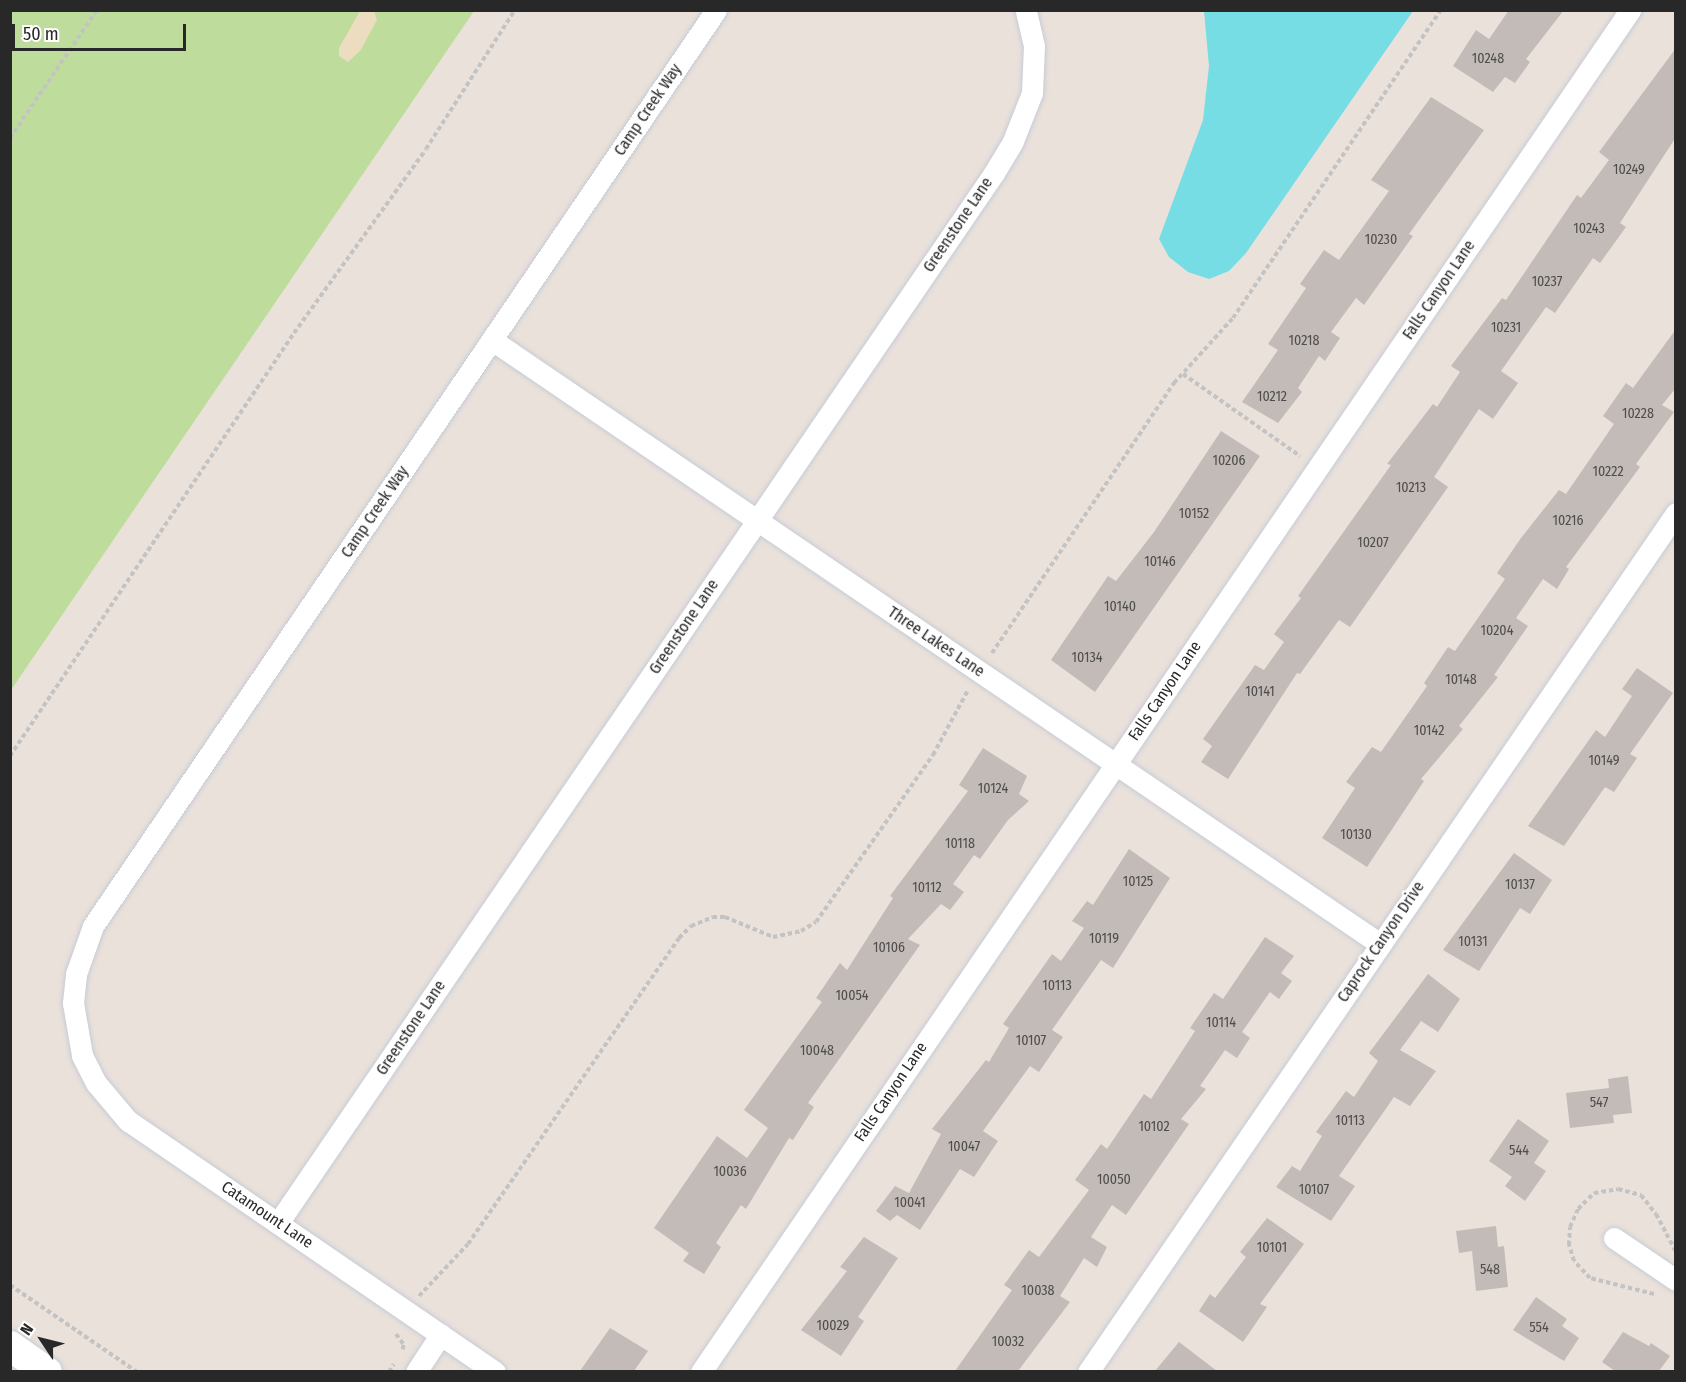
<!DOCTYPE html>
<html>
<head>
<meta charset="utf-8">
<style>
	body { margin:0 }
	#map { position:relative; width:1686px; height:1382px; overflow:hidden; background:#eae1db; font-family:"Fira Sans Condensed",sans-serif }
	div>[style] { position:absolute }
	.green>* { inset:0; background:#bedc9b }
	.sand>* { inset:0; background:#edddc0 }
	.water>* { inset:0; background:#76dde4 }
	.building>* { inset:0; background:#c2bbb8 }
	.path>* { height:4px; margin-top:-2px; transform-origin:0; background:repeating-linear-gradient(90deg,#c3c3c3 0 4.5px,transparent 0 7.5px) }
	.roads { filter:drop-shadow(0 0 2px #c7ccd5) drop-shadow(0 0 2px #c7ccd5) }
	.street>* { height:21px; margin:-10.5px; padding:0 10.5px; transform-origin:10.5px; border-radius:10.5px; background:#fff }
	.secondary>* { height:30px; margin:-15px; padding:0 15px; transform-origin:15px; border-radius:15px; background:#fff }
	span { translate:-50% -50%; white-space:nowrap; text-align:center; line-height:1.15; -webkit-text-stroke:4.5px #fff; paint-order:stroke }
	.number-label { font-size:14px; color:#4e4d4c }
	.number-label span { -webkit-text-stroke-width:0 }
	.street-label { font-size:16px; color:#282828 }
	.frame { position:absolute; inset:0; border:12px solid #282828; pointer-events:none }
	.north { position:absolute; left:12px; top:1310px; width:60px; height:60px; -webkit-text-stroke:4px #fff; paint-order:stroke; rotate:305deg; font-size:16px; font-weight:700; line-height:24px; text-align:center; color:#282828 }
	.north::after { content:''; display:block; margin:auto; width:21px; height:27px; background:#282828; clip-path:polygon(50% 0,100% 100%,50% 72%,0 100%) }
	.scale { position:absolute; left:12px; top:24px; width:174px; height:27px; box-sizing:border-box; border:3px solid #282828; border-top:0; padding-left:8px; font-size:18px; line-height:21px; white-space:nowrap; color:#282828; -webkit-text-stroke:4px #fff; paint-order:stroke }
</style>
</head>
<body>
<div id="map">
	<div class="green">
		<i style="clip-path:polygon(11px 11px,474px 11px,11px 690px)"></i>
	</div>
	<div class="sand">
		<i style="clip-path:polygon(360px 11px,374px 11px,377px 20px,360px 51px,348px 62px,339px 56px,339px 48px)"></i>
	</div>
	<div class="water">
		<i style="clip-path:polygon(1204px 11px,1413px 11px,1246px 253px,1229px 271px,1209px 279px,1188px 272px,1169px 257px,1159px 239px,1203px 120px,1209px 66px)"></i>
	</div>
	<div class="building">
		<i style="clip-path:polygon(1509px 10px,1564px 10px,1526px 59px,1530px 62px,1515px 83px,1505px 77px,1493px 92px,1453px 66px,1476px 30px,1489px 39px)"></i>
		<i style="clip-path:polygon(1676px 48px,1676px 137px,1620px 223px,1626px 227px,1600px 263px,1593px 258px,1555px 313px,1546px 307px,1501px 371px,1518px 383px,1493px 419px,1479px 409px,1434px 477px,1448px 487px,1350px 627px,1339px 620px,1300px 674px,1297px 673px,1228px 779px,1201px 762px,1212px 746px,1203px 739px,1255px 665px,1264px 670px,1284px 642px,1274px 634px,1301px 598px,1298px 596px,1391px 465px,1387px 464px,1433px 404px,1437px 407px,1460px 372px,1451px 366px,1502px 298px,1506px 300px,1577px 195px,1581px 198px,1609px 160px,1599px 152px)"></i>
		<i style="clip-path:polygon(1431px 97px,1484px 130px,1409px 234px,1413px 236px,1364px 305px,1356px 298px,1331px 332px,1340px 338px,1325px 361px,1319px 356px,1298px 388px,1302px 392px,1278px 423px,1242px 402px,1278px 350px,1268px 344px,1306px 288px,1300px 284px,1324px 250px,1339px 260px,1389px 191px,1371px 180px)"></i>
		<i style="clip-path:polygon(1676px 329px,1676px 388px,1662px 405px,1674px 412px,1636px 464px,1640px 467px,1566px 567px,1569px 569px,1557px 589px,1543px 579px,1516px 618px,1528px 626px,1494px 675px,1498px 677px,1459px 726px,1463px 729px,1421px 779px,1424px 781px,1367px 867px,1322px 838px,1355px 788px,1346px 782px,1372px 747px,1381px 752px,1427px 686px,1424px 683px,1448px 647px,1455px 651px,1505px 579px,1497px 573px,1521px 538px,1559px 490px,1566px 494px,1614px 424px,1603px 416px,1626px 383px,1633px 388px)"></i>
		<i style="clip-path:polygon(1221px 431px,1260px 456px,1095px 692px,1051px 660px,1108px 576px,1116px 581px,1154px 532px)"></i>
		<i style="clip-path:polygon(1637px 668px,1673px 693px,1630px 754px,1637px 758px,1614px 792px,1605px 787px,1564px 846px,1528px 826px,1596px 730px,1605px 737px,1632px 696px,1622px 689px)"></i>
		<i style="clip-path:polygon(983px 748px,1027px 776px,1019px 794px,1029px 801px,1008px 820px,980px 859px,974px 855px,953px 884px,964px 892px,950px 910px,941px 904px,908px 939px,920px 945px,808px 1103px,814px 1107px,793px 1140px,789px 1138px,746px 1209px,741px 1205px,716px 1243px,721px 1247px,704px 1274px,683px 1261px,689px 1253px,654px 1228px,717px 1136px,747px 1158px,768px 1128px,744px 1110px,822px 1002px,816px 998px,840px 963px,847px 970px,893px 898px,890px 896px,968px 791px,959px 785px)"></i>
		<i style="clip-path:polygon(1129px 849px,1170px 878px,1113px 968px,1101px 960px,1052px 1030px,1063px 1037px,1039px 1072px,1030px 1066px,983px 1131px,998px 1141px,974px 1177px,960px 1169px,920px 1230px,897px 1215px,890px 1221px,876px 1211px,895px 1186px,909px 1193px,941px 1134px,932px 1129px,986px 1060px,989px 1062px,1009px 1028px,1003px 1024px,1052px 954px,1061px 961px,1084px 928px,1072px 921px,1087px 901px,1093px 905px)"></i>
		<i style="clip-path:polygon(1514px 853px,1552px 880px,1530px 914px,1520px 908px,1479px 971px,1443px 950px)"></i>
		<i style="clip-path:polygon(1265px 937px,1294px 956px,1281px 973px,1292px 981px,1279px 999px,1270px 992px,1242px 1032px,1250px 1038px,1237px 1058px,1225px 1050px,1200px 1086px,1206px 1089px,1181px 1119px,1189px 1124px,1126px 1215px,1112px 1205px,1091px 1237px,1107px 1247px,1097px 1267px,1084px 1258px,1060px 1296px,1070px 1302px,1018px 1371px,955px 1371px,1012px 1290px,1004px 1285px,1029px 1250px,1039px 1257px,1089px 1190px,1075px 1180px,1101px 1144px,1107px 1149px,1144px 1094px,1151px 1099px,1195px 1031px,1190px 1028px,1214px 993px,1223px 999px)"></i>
		<i style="clip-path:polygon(1428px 974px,1460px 999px,1438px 1032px,1421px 1021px,1400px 1050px,1436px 1071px,1410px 1106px,1394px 1097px,1339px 1176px,1355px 1186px,1331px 1221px,1276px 1187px,1292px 1166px,1300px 1171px,1322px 1136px,1316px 1132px,1346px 1091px,1354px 1097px,1378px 1061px,1369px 1053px)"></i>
		<i style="clip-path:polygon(1628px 1076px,1632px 1113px,1613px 1115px,1614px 1123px,1570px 1128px,1566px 1093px,1609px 1088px,1608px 1079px)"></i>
		<i style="clip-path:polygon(1518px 1119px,1549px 1141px,1534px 1163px,1546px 1171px,1525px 1201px,1505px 1186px,1512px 1177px,1489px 1161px)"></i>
		<i style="clip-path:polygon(1267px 1218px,1304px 1244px,1260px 1304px,1267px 1307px,1243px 1342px,1199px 1311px,1210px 1294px,1215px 1298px,1246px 1257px,1240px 1252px)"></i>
		<i style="clip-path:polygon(1496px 1226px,1498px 1247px,1504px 1246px,1508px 1287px,1476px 1291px,1472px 1251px,1459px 1253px,1456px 1231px)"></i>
		<i style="clip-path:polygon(864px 1237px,898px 1258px,858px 1317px,864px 1321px,841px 1356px,801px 1330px,847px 1271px,840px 1267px)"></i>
		<i style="clip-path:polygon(1536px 1297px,1567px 1319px,1562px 1326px,1579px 1338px,1564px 1361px,1513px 1330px)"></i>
		<i style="clip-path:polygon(610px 1328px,648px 1351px,634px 1371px,580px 1371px)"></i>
		<i style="clip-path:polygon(1623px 1332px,1649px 1346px,1651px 1343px,1670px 1356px,1659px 1371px,1615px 1371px,1602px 1362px)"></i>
		<i style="clip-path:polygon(1179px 1342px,1217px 1371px,1155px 1371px)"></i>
	</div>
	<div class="path">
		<i style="left:10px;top:138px;width:155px;rotate:-55.8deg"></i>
		<i style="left:1183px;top:374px;width:143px;rotate:35deg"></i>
		<i style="left:992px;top:653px;width:326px;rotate:-56deg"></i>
		<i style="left:1174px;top:383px;width:88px;rotate:-47.8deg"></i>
		<i style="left:1233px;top:318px;width:372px;rotate:-56deg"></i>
		<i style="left:10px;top:756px;width:509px;rotate:-56.12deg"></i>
		<i style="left:294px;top:333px;width:226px;rotate:-54.3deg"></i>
		<i style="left:426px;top:149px;width:165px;rotate:-57.4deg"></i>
		<i style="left:10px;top:1285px;width:154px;rotate:34.4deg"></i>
		<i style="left:1654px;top:1294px;width:66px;rotate:-166deg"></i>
		<i style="left:1590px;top:1278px;width:23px;rotate:-133deg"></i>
		<i style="left:1574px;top:1261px;width:17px;rotate:-107deg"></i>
		<i style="left:1569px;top:1245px;width:18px;rotate:-87deg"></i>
		<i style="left:1570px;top:1227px;width:20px;rotate:-66deg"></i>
		<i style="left:1578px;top:1209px;width:23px;rotate:-45deg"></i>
		<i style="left:1594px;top:1193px;width:24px;rotate:-9deg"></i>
		<i style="left:1618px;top:1189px;width:24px;rotate:15deg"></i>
		<i style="left:1641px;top:1195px;width:24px;rotate:52deg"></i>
		<i style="left:1656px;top:1214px;width:41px;rotate:62.2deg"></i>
		<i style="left:419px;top:1296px;width:71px;rotate:-46.7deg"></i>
		<i style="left:468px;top:1244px;width:372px;rotate:-55.4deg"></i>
		<i style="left:679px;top:938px;width:17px;rotate:-45deg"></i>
		<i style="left:691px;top:926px;width:24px;rotate:-22deg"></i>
		<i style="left:713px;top:917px;width:12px"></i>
		<i style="left:725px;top:917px;width:52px;rotate:22.6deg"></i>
		<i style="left:773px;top:937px;width:29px;rotate:-12deg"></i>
		<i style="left:801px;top:931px;width:17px;rotate:-31deg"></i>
		<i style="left:816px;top:922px;width:204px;rotate:-55deg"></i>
		<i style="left:933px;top:755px;width:74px;rotate:-61.7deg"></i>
		<i style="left:396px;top:1334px;width:14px;rotate:54deg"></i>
		<i style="left:404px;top:1345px;width:5px;rotate:112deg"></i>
		<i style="left:389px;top:1372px;width:9px;rotate:-58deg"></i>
	</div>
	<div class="roads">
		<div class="street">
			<i style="left:492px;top:340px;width:1074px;rotate:34.22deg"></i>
			<i style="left:278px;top:1223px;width:1271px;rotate:-55.71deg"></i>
			<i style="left:994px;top:173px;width:37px;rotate:-59deg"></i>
			<i style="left:1013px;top:141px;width:52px;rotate:-68.4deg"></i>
			<i style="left:1032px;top:93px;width:47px;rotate:-87.6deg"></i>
			<i style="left:1034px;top:46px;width:37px;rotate:-103deg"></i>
			<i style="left:1614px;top:1238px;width:75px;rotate:34.1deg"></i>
			<i style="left:416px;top:1372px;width:45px;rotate:-56.7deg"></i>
			<i style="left:495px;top:1372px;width:445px;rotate:-145.6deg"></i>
			<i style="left:128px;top:1121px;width:50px;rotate:-130.1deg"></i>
			<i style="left:96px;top:1083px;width:31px;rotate:-117deg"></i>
			<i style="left:82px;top:1055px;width:53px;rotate:-99.8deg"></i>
			<i style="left:73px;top:1003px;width:29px;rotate:-84deg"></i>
			<i style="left:76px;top:974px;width:51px;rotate:-70.5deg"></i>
			<i style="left:93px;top:926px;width:1108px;rotate:-55.78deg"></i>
			<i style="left:701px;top:1372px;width:1649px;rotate:-55.7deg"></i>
			<i style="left:1088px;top:1372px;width:1041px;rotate:-55.61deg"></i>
		</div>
		<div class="secondary">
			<i style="left:10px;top:1346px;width:45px;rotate:35.1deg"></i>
		</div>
	</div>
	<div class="number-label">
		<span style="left:1488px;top:59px">10248</span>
		<span style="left:1629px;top:170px">10249</span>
		<span style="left:1589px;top:229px">10243</span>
		<span style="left:1381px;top:240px">10230</span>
		<span style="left:1547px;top:282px">10237</span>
		<span style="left:1506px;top:328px">10231</span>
		<span style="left:1304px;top:341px">10218</span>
		<span style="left:1272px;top:397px">10212</span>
		<span style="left:1638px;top:414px">10228</span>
		<span style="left:1229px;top:461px">10206</span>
		<span style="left:1608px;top:472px">10222</span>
		<span style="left:1411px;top:488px">10213</span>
		<span style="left:1194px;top:514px">10152</span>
		<span style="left:1568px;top:521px">10216</span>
		<span style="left:1373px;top:543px">10207</span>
		<span style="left:1160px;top:562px">10146</span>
		<span style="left:1120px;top:607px">10140</span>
		<span style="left:1497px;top:631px">10204</span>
		<span style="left:1087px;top:658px">10134</span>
		<span style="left:1461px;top:680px">10148</span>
		<span style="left:1260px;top:692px">10141</span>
		<span style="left:1429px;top:731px">10142</span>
		<span style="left:1604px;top:761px">10149</span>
		<span style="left:993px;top:789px">10124</span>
		<span style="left:1356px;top:835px">10130</span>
		<span style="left:960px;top:844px">10118</span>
		<span style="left:1138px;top:882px">10125</span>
		<span style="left:1520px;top:885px">10137</span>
		<span style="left:927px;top:888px">10112</span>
		<span style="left:1104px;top:939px">10119</span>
		<span style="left:1473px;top:942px">10131</span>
		<span style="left:889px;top:948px">10106</span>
		<span style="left:1057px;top:986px">10113</span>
		<span style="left:852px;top:996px">10054</span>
		<span style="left:1221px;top:1023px">10114</span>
		<span style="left:1031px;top:1041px">10107</span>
		<span style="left:817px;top:1051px">10048</span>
		<span style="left:1599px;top:1103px">547</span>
		<span style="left:1350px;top:1121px">10113</span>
		<span style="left:1154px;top:1127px">10102</span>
		<span style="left:964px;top:1147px">10047</span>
		<span style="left:1519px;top:1151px">544</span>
		<span style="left:730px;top:1172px">10036</span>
		<span style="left:1114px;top:1180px">10050</span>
		<span style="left:1314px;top:1190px">10107</span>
		<span style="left:910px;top:1203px">10041</span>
		<span style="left:1272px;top:1248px">10101</span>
		<span style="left:1490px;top:1270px">548</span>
		<span style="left:1038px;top:1291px">10038</span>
		<span style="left:833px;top:1326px">10029</span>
		<span style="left:1539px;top:1328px">554</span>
		<span style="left:1008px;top:1342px">10032</span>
	</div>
	<div class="street-label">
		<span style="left:648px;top:110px;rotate:-56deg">Camp Creek Way</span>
		<span style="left:958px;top:225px;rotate:-56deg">Greenstone Lane</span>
		<span style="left:1439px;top:290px;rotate:-56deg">Falls Canyon Lane</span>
		<span style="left:375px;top:512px;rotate:-56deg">Camp Creek Way</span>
		<span style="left:684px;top:627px;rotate:-56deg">Greenstone Lane</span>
		<span style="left:936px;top:642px;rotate:34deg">Three Lakes Lane</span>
		<span style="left:1165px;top:691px;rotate:-56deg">Falls Canyon Lane</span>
		<span style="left:1381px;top:942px;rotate:-56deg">Caprock Canyon Drive</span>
		<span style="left:411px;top:1028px;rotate:-56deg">Greenstone Lane</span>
		<span style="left:891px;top:1092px;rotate:-56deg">Falls Canyon Lane</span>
		<span style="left:267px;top:1215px;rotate:34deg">Catamount Lane</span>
	</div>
	<div class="frame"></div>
	<div class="north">N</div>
	<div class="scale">50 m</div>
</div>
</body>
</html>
